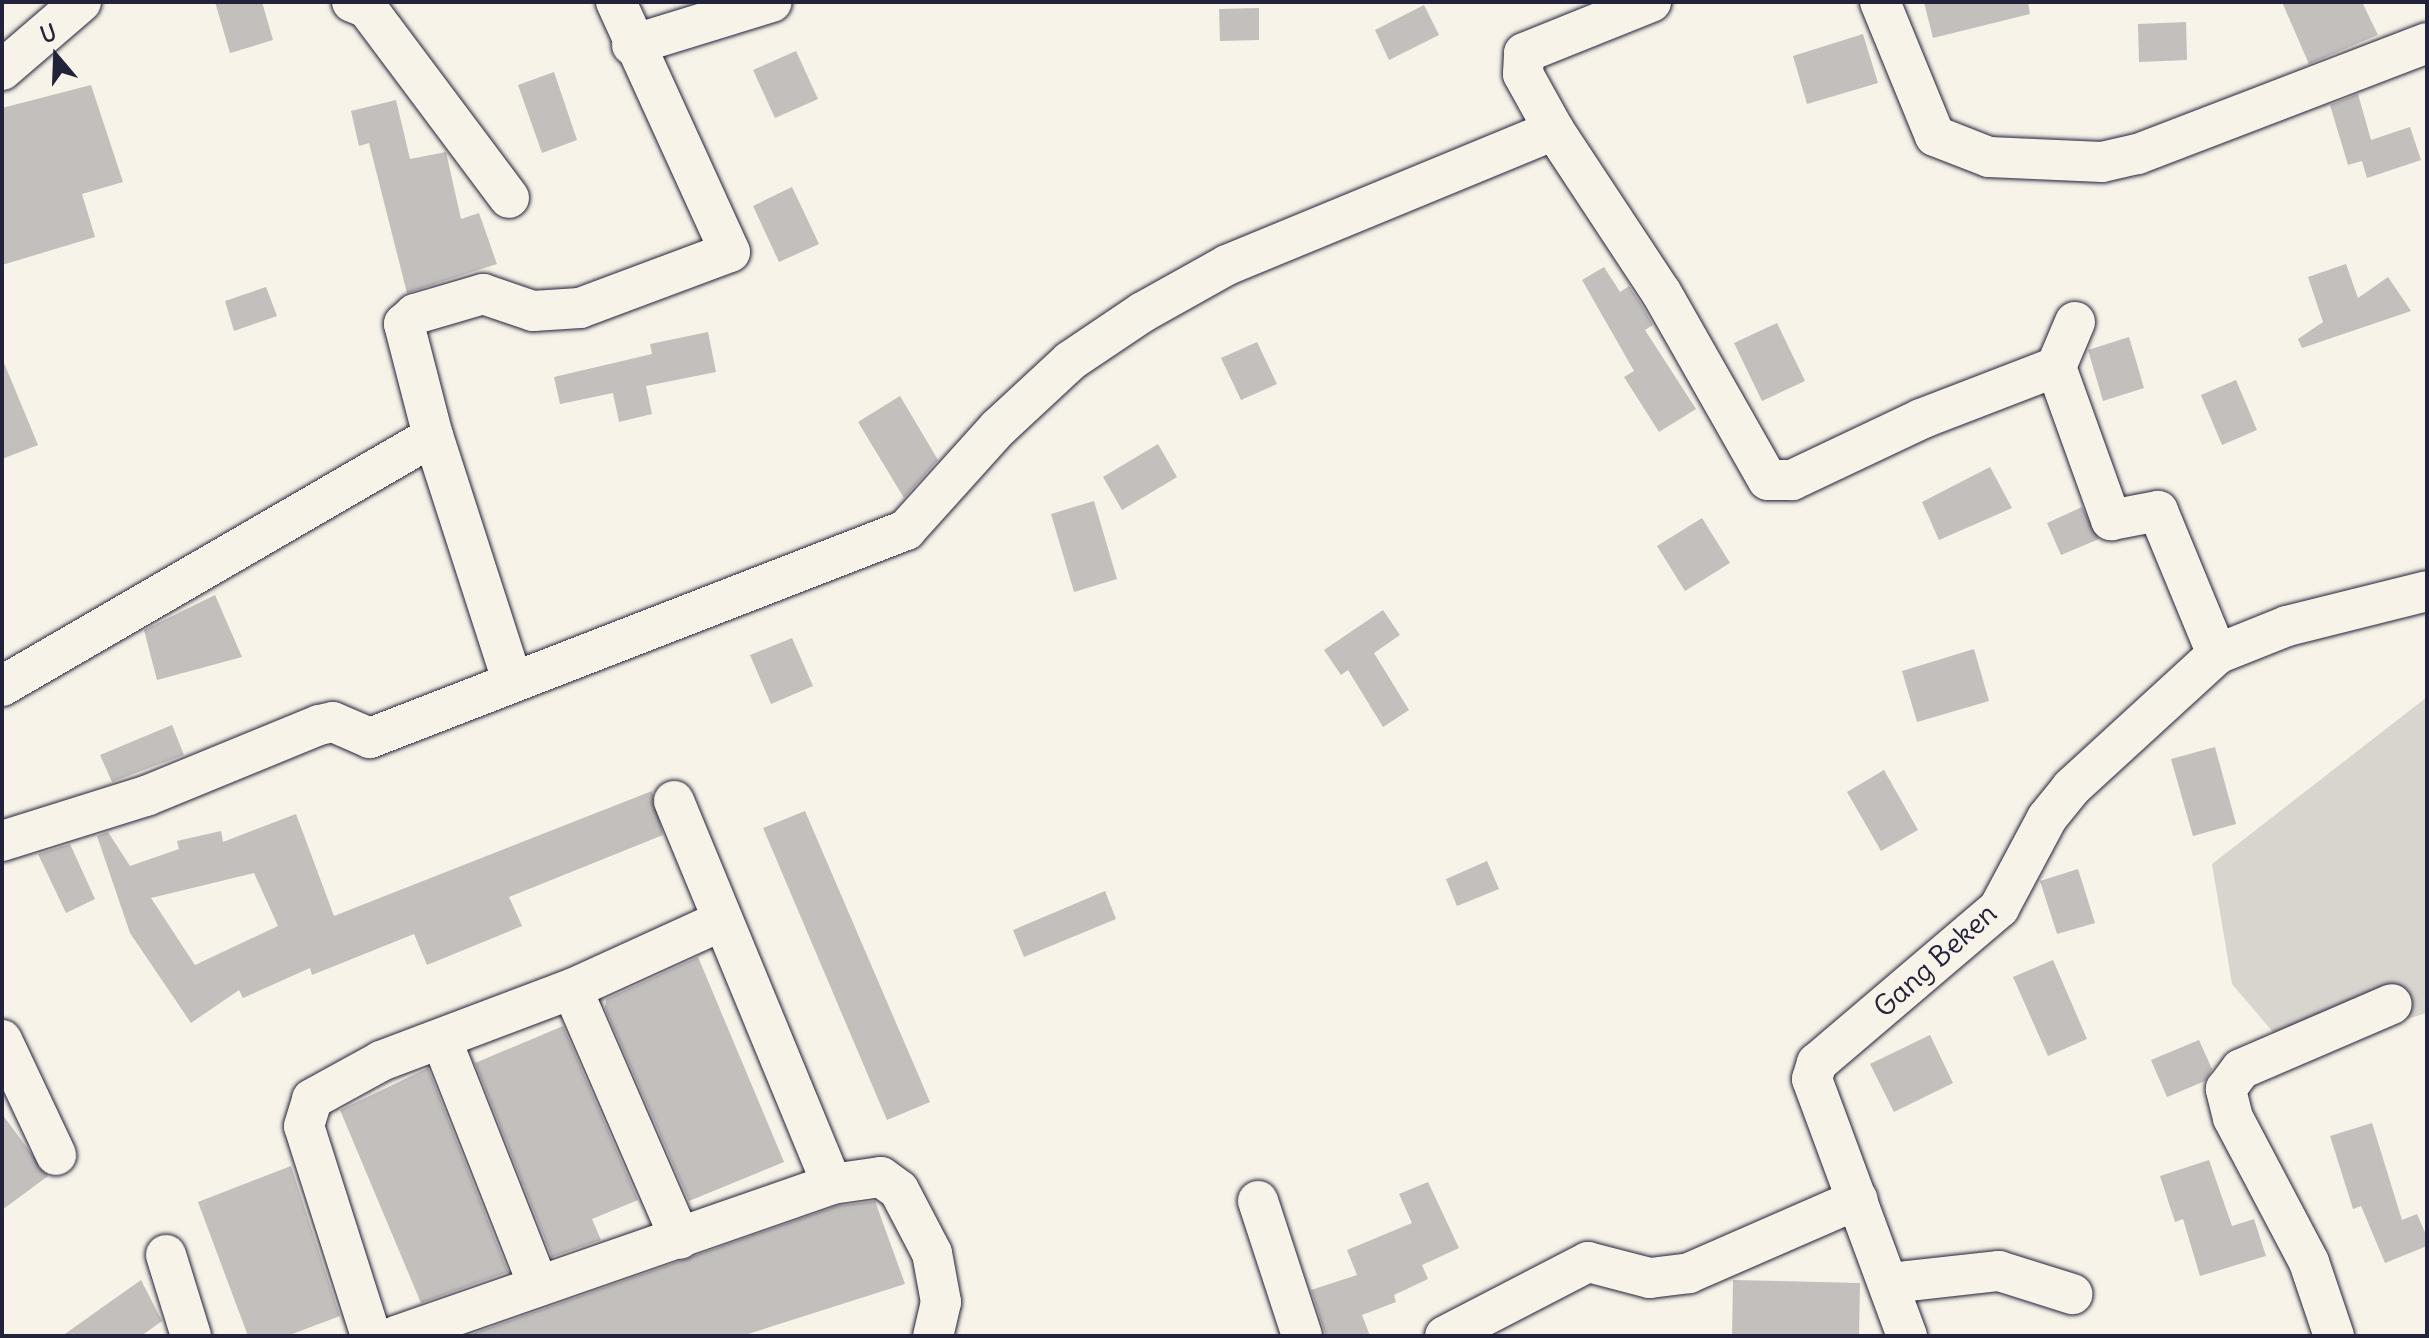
<!DOCTYPE html>
<html>
<head>
<meta charset="utf-8">
<style>
	body { margin:0 }
	#map { position:relative; width:2429px; height:1338px; overflow:hidden; background:#f7f3e8; font-family:Delius,sans-serif }
	div>[style] { position:absolute }
	.green>* { inset:0; background:#d8d5cf }
	.building>* { inset:0; background:#c2bfbd }
	.roads { filter:drop-shadow(0 0 2px #22223b) drop-shadow(0 0 2px #22223b) }
	.street>* { height:40px; margin:-20px; padding:0 20px; transform-origin:20px; border-radius:20px; background:#f7f3e8 }
	span { translate:-50% -50%; white-space:nowrap; text-align:center; line-height:1.15; -webkit-text-stroke:8px #f7f3e8; paint-order:stroke }
	.street-label { font-size:28px; color:#22223b }
	.frame { position:absolute; inset:0; border:4px solid #22223b; pointer-events:none }
	.north { position:absolute; left:16px; top:16px; width:80px; height:80px; -webkit-text-stroke:6px #f7f3e8; paint-order:stroke; rotate:341deg; font-size:22px; font-weight:700; line-height:32px; text-align:center; color:#22223b }
	.north::after { content:''; display:block; margin:auto; width:28px; height:36px; background:#22223b; clip-path:polygon(50% 0,100% 100%,50% 72%,0 100%) }
</style>
</head>
<body>
<div id="map">
	<div class="green">
		<i style="clip-path:polygon(2427px 697px,2427px 1013px,2291px 1053px,2232px 984px,2212px 864px)"></i>
	</div>
	<div class="building">
		<i style="clip-path:polygon(215px 2px,262px 2px,273px 40px,230px 53px)"></i>
		<i style="clip-path:polygon(1924px 2px,2028px 2px,2030px 14px,1933px 38px)"></i>
		<i style="clip-path:polygon(2282px 2px,2362px 2px,2378px 35px,2309px 64px)"></i>
		<i style="clip-path:polygon(1424px 5px,1439px 35px,1389px 60px,1375px 30px)"></i>
		<i style="clip-path:polygon(1259px 8px,1259px 40px,1220px 41px,1219px 9px)"></i>
		<i style="clip-path:polygon(2186px 22px,2187px 60px,2139px 62px,2138px 24px)"></i>
		<i style="clip-path:polygon(1863px 34px,1878px 83px,1807px 104px,1793px 56px)"></i>
		<i style="clip-path:polygon(796px 51px,818px 99px,775px 118px,753px 70px)"></i>
		<i style="clip-path:polygon(554px 72px,577px 140px,542px 153px,518px 85px)"></i>
		<i style="clip-path:polygon(91px 85px,123px 182px,82px 194px,95px 237px,2px 265px,2px 108px)"></i>
		<i style="clip-path:polygon(2358px 94px,2371px 140px,2410px 127px,2421px 160px,2367px 178px,2362px 161px,2348px 165px,2330px 105px)"></i>
		<i style="clip-path:polygon(396px 100px,410px 159px,446px 152px,461px 219px,479px 213px,497px 264px,407px 293px,369px 143px,359px 146px,351px 111px)"></i>
		<i style="clip-path:polygon(792px 187px,819px 244px,779px 262px,753px 206px)"></i>
		<i style="clip-path:polygon(2346px 264px,2358px 298px,2388px 277px,2411px 311px,2302px 348px,2298px 339px,2323px 322px,2308px 277px)"></i>
		<i style="clip-path:polygon(1604px 267px,1620px 292px,1629px 286px,1641px 304px,1653px 325px,1645px 330px,1696px 409px,1659px 432px,1624px 377px,1634px 371px,1582px 280px)"></i>
		<i style="clip-path:polygon(266px 287px,277px 316px,234px 331px,225px 301px)"></i>
		<i style="clip-path:polygon(1777px 323px,1805px 381px,1762px 401px,1734px 343px)"></i>
		<i style="clip-path:polygon(708px 332px,716px 372px,646px 386px,652px 414px,619px 422px,613px 393px,560px 404px,554px 377px,652px 354px,650px 344px)"></i>
		<i style="clip-path:polygon(2129px 337px,2144px 388px,2103px 401px,2088px 350px)"></i>
		<i style="clip-path:polygon(1257px 342px,1277px 384px,1241px 400px,1221px 358px)"></i>
		<i style="clip-path:polygon(2px 358px,38px 445px,2px 459px)"></i>
		<i style="clip-path:polygon(2236px 380px,2257px 430px,2222px 445px,2201px 395px)"></i>
		<i style="clip-path:polygon(900px 396px,938px 460px,904px 498px,858px 422px)"></i>
		<i style="clip-path:polygon(1158px 444px,1177px 477px,1122px 510px,1103px 477px)"></i>
		<i style="clip-path:polygon(1990px 467px,2012px 508px,1939px 540px,1922px 502px)"></i>
		<i style="clip-path:polygon(1094px 501px,1117px 579px,1074px 592px,1051px 514px)"></i>
		<i style="clip-path:polygon(2082px 507px,2099px 539px,2061px 555px,2047px 523px)"></i>
		<i style="clip-path:polygon(1702px 518px,1730px 563px,1685px 591px,1657px 546px)"></i>
		<i style="clip-path:polygon(215px 595px,242px 657px,157px 680px,144px 630px)"></i>
		<i style="clip-path:polygon(1383px 610px,1400px 635px,1374px 653px,1409px 710px,1383px 727px,1348px 670px,1341px 675px,1324px 650px)"></i>
		<i style="clip-path:polygon(792px 638px,813px 686px,771px 704px,750px 655px)"></i>
		<i style="clip-path:polygon(1974px 649px,1989px 701px,1917px 722px,1902px 671px)"></i>
		<i style="clip-path:polygon(172px 725px,184px 755px,112px 782px,100px 755px)"></i>
		<i style="clip-path:polygon(2215px 747px,2236px 824px,2193px 836px,2171px 759px)"></i>
		<i style="clip-path:polygon(1884px 770px,1918px 830px,1881px 851px,1847px 792px)"></i>
		<i style="clip-path:polygon(evenodd,652px 791px,663px 835px,509px 897px,522px 926px,427px 965px,414px 934px,312px 975px,310px 968px,243px 998px,239px 990px,191px 1023px,130px 933px,97px 836px,108px 832px,130px 866px,179px 849px,177px 841px,221px 831px,223px 842px,296px 814px,334px 916px,652px 791px,254px 873px,278px 926px,195px 965px,151px 898px,254px 873px)"></i>
		<i style="clip-path:polygon(805px 811px,930px 1102px,887px 1120px,763px 828px)"></i>
		<i style="clip-path:polygon(70px 844px,95px 899px,66px 913px,38px 854px)"></i>
		<i style="clip-path:polygon(1487px 861px,1499px 889px,1457px 906px,1446px 879px)"></i>
		<i style="clip-path:polygon(2078px 869px,2095px 923px,2057px 934px,2040px 881px)"></i>
		<i style="clip-path:polygon(1105px 891px,1116px 919px,1024px 957px,1013px 930px)"></i>
		<i style="clip-path:polygon(698px 957px,784px 1162px,689px 1201px,605px 1008px,606px 999px)"></i>
		<i style="clip-path:polygon(2053px 960px,2087px 1039px,2048px 1056px,2013px 977px)"></i>
		<i style="clip-path:polygon(563px 1026px,638px 1200px,592px 1219px,601px 1240px,552px 1257px,475px 1063px)"></i>
		<i style="clip-path:polygon(1930px 1035px,1953px 1083px,1894px 1112px,1870px 1064px)"></i>
		<i style="clip-path:polygon(2199px 1040px,2212px 1069px,2205px 1081px,2167px 1097px,2151px 1060px)"></i>
		<i style="clip-path:polygon(428px 1068px,508px 1272px,421px 1303px,340px 1110px)"></i>
		<i style="clip-path:polygon(2px 1114px,48px 1176px,2px 1210px)"></i>
		<i style="clip-path:polygon(2372px 1123px,2402px 1220px,2417px 1214px,2427px 1237px,2427px 1246px,2385px 1263px,2361px 1206px,2353px 1209px,2330px 1136px)"></i>
		<i style="clip-path:polygon(2209px 1160px,2232px 1226px,2254px 1219px,2266px 1256px,2200px 1276px,2183px 1219px,2175px 1222px,2160px 1176px)"></i>
		<i style="clip-path:polygon(291px 1166px,340px 1316px,287px 1336px,248px 1336px,198px 1202px)"></i>
		<i style="clip-path:polygon(1428px 1182px,1459px 1248px,1422px 1265px,1428px 1279px,1394px 1295px,1396px 1302px,1362px 1315px,1370px 1336px,1326px 1336px,1311px 1290px,1357px 1275px,1347px 1250px,1412px 1223px,1399px 1194px)"></i>
		<i style="clip-path:polygon(875px 1201px,905px 1284px,742px 1336px,466px 1336px,837px 1206px)"></i>
		<i style="clip-path:polygon(141px 1280px,162px 1321px,141px 1336px,62px 1336px)"></i>
		<i style="clip-path:polygon(1733px 1280px,1860px 1283px,1859px 1336px,1732px 1336px)"></i>
	</div>
	<div class="roads">
		<div class="street">
			<i style="left:352px;top:2px;width:16px;rotate:22deg"></i>
			<i style="left:367px;top:8px;width:237px;rotate:53.2deg"></i>
			<i style="left:1880px;top:2px;width:145px;rotate:67.7deg"></i>
			<i style="left:1935px;top:136px;width:58px;rotate:21.3deg"></i>
			<i style="left:1989px;top:157px;width:113px;rotate:2.5deg"></i>
			<i style="left:2102px;top:162px;width:37px;rotate:-13deg"></i>
			<i style="left:2138px;top:154px;width:310px;rotate:-21deg"></i>
			<i style="left:632px;top:45px;width:146px;rotate:-17.1deg"></i>
			<i style="left:2px;top:70px;width:104px;rotate:-40.7deg"></i>
			<i style="left:1554px;top:130px;width:64px;rotate:-119deg"></i>
			<i style="left:1523px;top:74px;width:21px;rotate:-87deg"></i>
			<i style="left:1524px;top:53px;width:137px;rotate:-21.9deg"></i>
			<i style="left:2075px;top:322px;width:49px;rotate:112.9deg"></i>
			<i style="left:2056px;top:367px;width:163px;rotate:70.2deg"></i>
			<i style="left:2111px;top:520px;width:48px;rotate:-10.8deg"></i>
			<i style="left:2158px;top:511px;width:155px;rotate:67.6deg"></i>
			<i style="left:512px;top:680px;width:256px;rotate:-107.9deg"></i>
			<i style="left:433px;top:436px;width:116px;rotate:-104.5deg"></i>
			<i style="left:404px;top:324px;width:15px;rotate:-42deg"></i>
			<i style="left:415px;top:314px;width:71px;rotate:-16.4deg"></i>
			<i style="left:483px;top:294px;width:53px;rotate:18.8deg"></i>
			<i style="left:533px;top:311px;width:47px;rotate:-3.7deg"></i>
			<i style="left:580px;top:308px;width:160px;rotate:-20.5deg"></i>
			<i style="left:730px;top:252px;width:275px;rotate:-114.5deg"></i>
			<i style="left:2px;top:686px;width:498px;rotate:-30.1deg"></i>
			<i style="left:674px;top:801px;width:414px;rotate:67.6deg"></i>
			<i style="left:2px;top:841px;width:151px;rotate:-17.4deg"></i>
			<i style="left:146px;top:796px;width:187px;rotate:-22.3deg"></i>
			<i style="left:319px;top:725px;width:14px;rotate:-12deg"></i>
			<i style="left:333px;top:722px;width:40px;rotate:23.4deg"></i>
			<i style="left:370px;top:738px;width:575px;rotate:-21.21deg"></i>
			<i style="left:906px;top:530px;width:137px;rotate:-48deg"></i>
			<i style="left:998px;top:428px;width:98px;rotate:-42.9deg"></i>
			<i style="left:1070px;top:361px;width:88px;rotate:-33.9deg"></i>
			<i style="left:1143px;top:312px;width:96px;rotate:-29.2deg"></i>
			<i style="left:1227px;top:265px;width:354px;rotate:-22.4deg"></i>
			<i style="left:1554px;top:130px;width:194px;rotate:56.6deg"></i>
			<i style="left:1661px;top:292px;width:216px;rotate:60.4deg"></i>
			<i style="left:1768px;top:480px;width:24px"></i>
			<i style="left:1792px;top:480px;width:143px;rotate:-25.3deg"></i>
			<i style="left:1921px;top:419px;width:145px;rotate:-21.1deg"></i>
			<i style="left:572px;top:989px;width:272px;rotate:66.6deg"></i>
			<i style="left:2px;top:1040px;width:127px;rotate:64.8deg"></i>
			<i style="left:442px;top:1041px;width:262px;rotate:68.5deg"></i>
			<i style="left:1258px;top:1201px;width:142px;rotate:71.9deg"></i>
			<i style="left:166px;top:1255px;width:85px;rotate:72.8deg"></i>
			<i style="left:1890px;top:1283px;width:110px;rotate:-6.3deg"></i>
			<i style="left:1999px;top:1271px;width:77px;rotate:17.5deg"></i>
			<i style="left:371px;top:1336px;width:220px;rotate:-107.7deg"></i>
			<i style="left:304px;top:1126px;width:28px;rotate:-73deg"></i>
			<i style="left:312px;top:1099px;width:79px;rotate:-28.8deg"></i>
			<i style="left:381px;top:1061px;width:204px;rotate:-20.7deg"></i>
			<i style="left:572px;top:989px;width:164px;rotate:-24.5deg"></i>
			<i style="left:396px;top:1336px;width:462px;rotate:-19.2deg"></i>
			<i style="left:832px;top:1184px;width:49px;rotate:-8.1deg"></i>
			<i style="left:881px;top:1177px;width:22px;rotate:36deg"></i>
			<i style="left:899px;top:1190px;width:71px;rotate:62.4deg"></i>
			<i style="left:932px;top:1253px;width:50px;rotate:79.6deg"></i>
			<i style="left:941px;top:1302px;width:35px;rotate:103deg"></i>
			<i style="left:1445px;top:1336px;width:161px;rotate:-27.4deg"></i>
			<i style="left:1588px;top:1262px;width:64px;rotate:14.5deg"></i>
			<i style="left:1650px;top:1278px;width:39px;rotate:-7deg"></i>
			<i style="left:1689px;top:1273px;width:184px;rotate:-23.6deg"></i>
			<i style="left:1907px;top:1336px;width:274px;rotate:-110.3deg"></i>
			<i style="left:1812px;top:1079px;width:17px;rotate:-73deg"></i>
			<i style="left:1817px;top:1063px;width:239px;rotate:-40.4deg"></i>
			<i style="left:1999px;top:908px;width:102px;rotate:-61.9deg"></i>
			<i style="left:2047px;top:818px;width:38px;rotate:-51deg"></i>
			<i style="left:2071px;top:788px;width:198px;rotate:-42.5deg"></i>
			<i style="left:2217px;top:654px;width:75px;rotate:-21.8deg"></i>
			<i style="left:2287px;top:626px;width:144px;rotate:-14deg"></i>
			<i style="left:2334px;top:1336px;width:78px;rotate:-108.7deg"></i>
			<i style="left:2309px;top:1262px;width:163px;rotate:-117.8deg"></i>
			<i style="left:2233px;top:1118px;width:30px;rotate:-104deg"></i>
			<i style="left:2226px;top:1089px;width:25px;rotate:-53deg"></i>
			<i style="left:2241px;top:1069px;width:164px;rotate:-23.3deg"></i>
		</div>
	</div>
	<div class="street-label">
		<span style="left:1935px;top:960px;rotate:-42deg">Gang Beken</span>
	</div>
	<div class="frame"></div>
	<div class="north">U</div>
</div>
</body>
</html>
